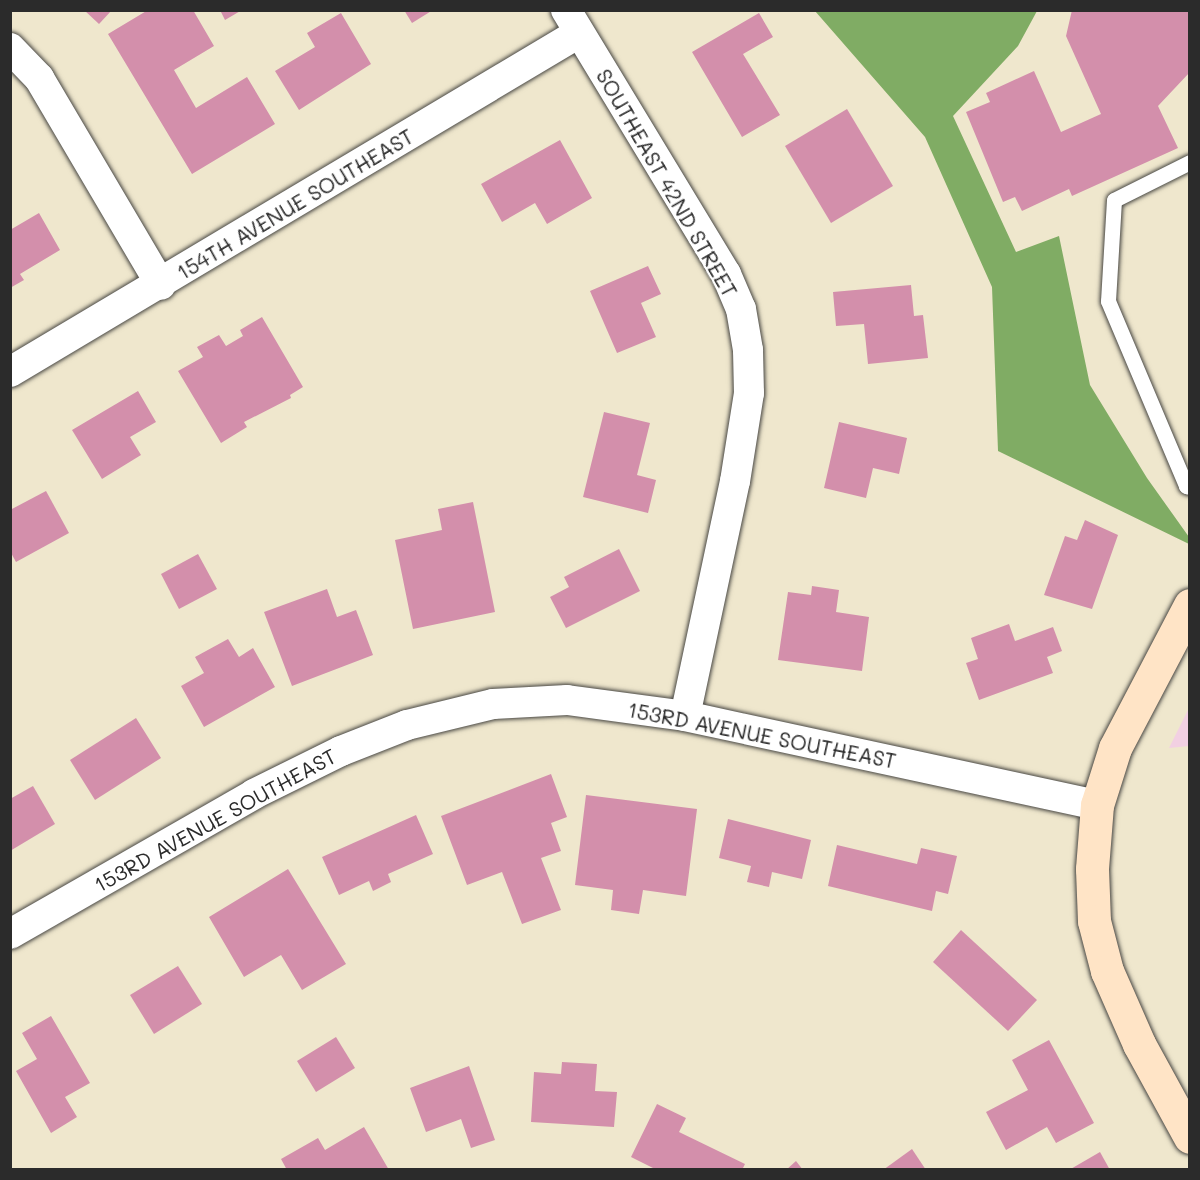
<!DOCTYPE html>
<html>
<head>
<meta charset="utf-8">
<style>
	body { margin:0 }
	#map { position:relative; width:1200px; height:1180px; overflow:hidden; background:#efe7cd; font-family:Mali,sans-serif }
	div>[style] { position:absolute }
	.built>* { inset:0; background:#f2d0e2 }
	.forest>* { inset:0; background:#80ac64 }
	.building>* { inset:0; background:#d38fab }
	.roads { filter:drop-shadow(0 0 2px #484743) drop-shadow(0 0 2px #484743) }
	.service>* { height:15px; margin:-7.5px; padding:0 7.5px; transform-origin:7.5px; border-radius:7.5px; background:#fff }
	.minor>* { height:30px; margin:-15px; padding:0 15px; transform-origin:15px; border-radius:15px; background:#fff }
	.secondary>* { height:33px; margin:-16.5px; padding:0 16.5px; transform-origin:16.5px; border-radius:16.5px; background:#ffe4c6 }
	span { translate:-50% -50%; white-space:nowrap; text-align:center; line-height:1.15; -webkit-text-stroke:4.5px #fff; paint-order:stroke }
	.street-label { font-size:21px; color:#2b2b2b }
	.frame { position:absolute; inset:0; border:12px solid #2b2b2b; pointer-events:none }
</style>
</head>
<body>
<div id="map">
	<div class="built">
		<i style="clip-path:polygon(1189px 708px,1189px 746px,1169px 748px)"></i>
	</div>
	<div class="forest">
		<i style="clip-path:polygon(815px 11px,1037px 11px,1018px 46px,953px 116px,1016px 252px,1059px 236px,1090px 385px,1147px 478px,1189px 537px,1189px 544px,998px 451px,992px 287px,925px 137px)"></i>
	</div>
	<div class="building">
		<i style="clip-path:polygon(84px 10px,112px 10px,99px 24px)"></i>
		<i style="clip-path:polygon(148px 10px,193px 10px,214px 46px,174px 70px,196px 108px,247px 77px,275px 124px,192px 174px,108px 34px)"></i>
		<i style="clip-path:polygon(220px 10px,242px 10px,225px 20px)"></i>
		<i style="clip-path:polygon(404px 10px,433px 10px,412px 23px)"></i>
		<i style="clip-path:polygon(1072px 10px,1190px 10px,1190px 72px,1158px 106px,1178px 148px,1072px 196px,1069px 189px,1022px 211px,1015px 197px,1003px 202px,966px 112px,990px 102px,986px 93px,1034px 71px,1061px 132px,1101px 114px,1066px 36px)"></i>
		<i style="clip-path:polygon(341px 13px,371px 64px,299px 110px,275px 71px,315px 47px,307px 33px)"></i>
		<i style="clip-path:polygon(759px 13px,773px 37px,743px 54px,780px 115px,742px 137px,692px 52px)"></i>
		<i style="clip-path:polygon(847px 109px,893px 186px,831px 223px,785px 146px)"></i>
		<i style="clip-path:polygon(560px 140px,592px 198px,547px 224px,535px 203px,502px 222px,481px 184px)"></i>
		<i style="clip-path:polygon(39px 213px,60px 250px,20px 274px,24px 280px,10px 288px,10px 230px)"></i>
		<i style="clip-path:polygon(648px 266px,661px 294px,641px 303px,656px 337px,617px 353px,590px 291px)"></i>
		<i style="clip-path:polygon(911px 285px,914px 316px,923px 315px,928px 358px,868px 364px,864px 324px,836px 326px,833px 292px)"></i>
		<i style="clip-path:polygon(262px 317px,303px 387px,290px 395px,291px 398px,244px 422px,247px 427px,221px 443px,178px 371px,203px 357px,197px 347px,219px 335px,226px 346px,243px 336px,240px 330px)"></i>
		<i style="clip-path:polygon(138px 391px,156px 422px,130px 437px,141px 455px,102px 479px,72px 430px)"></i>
		<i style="clip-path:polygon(604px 412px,650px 423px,637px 475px,656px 480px,648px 513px,583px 497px)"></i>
		<i style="clip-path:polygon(839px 422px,907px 438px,899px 474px,873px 468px,866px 498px,824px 488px)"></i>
		<i style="clip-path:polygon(46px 491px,69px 533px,16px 562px,10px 551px,10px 510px)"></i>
		<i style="clip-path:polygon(473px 502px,495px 612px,413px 629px,395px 540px,442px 530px,438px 509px)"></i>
		<i style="clip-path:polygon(1085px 520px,1118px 535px,1092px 609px,1044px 595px,1065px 536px,1077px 540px)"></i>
		<i style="clip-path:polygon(619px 549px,640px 591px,566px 628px,550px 597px,569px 587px,564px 577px)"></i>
		<i style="clip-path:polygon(198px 554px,217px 589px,179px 609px,161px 574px)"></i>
		<i style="clip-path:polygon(812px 586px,839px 590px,836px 612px,869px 617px,862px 671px,778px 660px,788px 592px,811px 595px)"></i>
		<i style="clip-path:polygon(327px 589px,337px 617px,356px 610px,373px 655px,292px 686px,264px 612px)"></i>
		<i style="clip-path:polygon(1009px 624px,1015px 641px,1053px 627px,1062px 651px,1047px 657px,1053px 673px,979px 700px,966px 663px,978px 659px,971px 638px)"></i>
		<i style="clip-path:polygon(228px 639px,239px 657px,253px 648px,275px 687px,204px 727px,181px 686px,204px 673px,195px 657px)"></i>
		<i style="clip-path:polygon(136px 718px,161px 758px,95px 800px,70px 760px)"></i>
		<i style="clip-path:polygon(551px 774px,567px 817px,551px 823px,561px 851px,541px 858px,561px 910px,522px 924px,502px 872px,467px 885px,441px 816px)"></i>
		<i style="clip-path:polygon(33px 786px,55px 824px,10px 851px,10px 799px)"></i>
		<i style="clip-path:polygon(586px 795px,697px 809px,686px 896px,643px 890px,639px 914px,611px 910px,613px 890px,575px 885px)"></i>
		<i style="clip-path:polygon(416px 815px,433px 854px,388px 874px,391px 882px,373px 891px,369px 881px,339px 895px,322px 857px)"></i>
		<i style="clip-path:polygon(728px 819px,811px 840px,802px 879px,772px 872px,769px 887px,747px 882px,751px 866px,719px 858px)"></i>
		<i style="clip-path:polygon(837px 845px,917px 864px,921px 848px,957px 856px,948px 894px,936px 891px,932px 911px,828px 886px)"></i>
		<i style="clip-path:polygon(288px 869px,346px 964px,302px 990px,281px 955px,244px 977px,209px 917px)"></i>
		<i style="clip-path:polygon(961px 930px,1037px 1000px,1008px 1031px,933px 962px)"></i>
		<i style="clip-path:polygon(178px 966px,202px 1004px,154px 1034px,130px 995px)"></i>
		<i style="clip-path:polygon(51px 1016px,90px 1083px,65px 1097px,77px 1117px,51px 1133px,16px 1071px,37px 1059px,22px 1033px)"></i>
		<i style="clip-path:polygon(336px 1037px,355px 1068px,316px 1092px,297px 1061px)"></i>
		<i style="clip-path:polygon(1049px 1040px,1094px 1123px,1056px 1143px,1047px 1127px,1006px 1150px,986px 1112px,1028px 1090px,1012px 1060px)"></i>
		<i style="clip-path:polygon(562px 1062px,597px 1064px,595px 1091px,617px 1092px,614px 1127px,531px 1122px,534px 1072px,561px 1074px)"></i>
		<i style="clip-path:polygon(469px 1066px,495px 1140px,471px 1148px,461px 1119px,426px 1132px,410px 1088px)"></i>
		<i style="clip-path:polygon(657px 1104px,686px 1118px,679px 1132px,745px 1164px,742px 1170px,657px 1170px,631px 1157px)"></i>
		<i style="clip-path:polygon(364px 1127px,389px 1170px,287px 1170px,281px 1159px,318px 1138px,325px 1150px)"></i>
		<i style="clip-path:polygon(912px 1149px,926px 1170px,883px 1170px)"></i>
		<i style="clip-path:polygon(1100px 1152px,1110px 1170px,1069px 1170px)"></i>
		<i style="clip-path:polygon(796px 1161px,803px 1170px,786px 1170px)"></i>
	</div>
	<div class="roads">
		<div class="service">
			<i style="left:1190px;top:162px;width:85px;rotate:153.4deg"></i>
			<i style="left:1114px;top:200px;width:101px;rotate:93.4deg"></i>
			<i style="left:1108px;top:301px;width:201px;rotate:67.1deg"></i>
			<i style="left:1186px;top:486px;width:4px;rotate:14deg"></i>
		</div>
		<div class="minor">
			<i style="left:566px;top:10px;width:309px;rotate:58.8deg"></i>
			<i style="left:726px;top:274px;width:38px;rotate:67deg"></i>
			<i style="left:741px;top:309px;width:42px;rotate:80.3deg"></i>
			<i style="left:748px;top:350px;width:43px;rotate:88.7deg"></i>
			<i style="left:749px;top:393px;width:89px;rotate:99deg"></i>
			<i style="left:735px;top:481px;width:240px;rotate:102deg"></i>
			<i style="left:10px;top:48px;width:42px;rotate:46deg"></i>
			<i style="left:39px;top:78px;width:240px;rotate:59.5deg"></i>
			<i style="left:10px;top:372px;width:662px;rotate:-30.79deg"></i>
			<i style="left:10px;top:934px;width:281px;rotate:-29.8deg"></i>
			<i style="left:254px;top:794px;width:97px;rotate:-26.3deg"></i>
			<i style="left:341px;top:751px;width:71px;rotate:-21.5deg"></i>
			<i style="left:407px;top:725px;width:89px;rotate:-13.7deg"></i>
			<i style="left:493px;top:704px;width:74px;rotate:-3.1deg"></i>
			<i style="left:567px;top:700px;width:119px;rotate:7.7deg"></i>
			<i style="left:685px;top:716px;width:422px;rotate:12.2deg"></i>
		</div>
		<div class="secondary">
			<i style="left:1190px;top:605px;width:161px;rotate:117.7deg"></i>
			<i style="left:1115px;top:748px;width:60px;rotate:107.5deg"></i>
			<i style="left:1097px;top:805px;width:64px;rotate:94.5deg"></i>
			<i style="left:1092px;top:869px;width:52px;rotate:87.8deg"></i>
			<i style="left:1094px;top:921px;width:52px;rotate:75.4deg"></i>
			<i style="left:1107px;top:971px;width:80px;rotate:66.3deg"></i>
			<i style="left:1139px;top:1044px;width:106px;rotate:61.3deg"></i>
		</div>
	</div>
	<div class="street-label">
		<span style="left:667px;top:183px;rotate:60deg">SOUTHEAST 42ND STREET</span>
		<span style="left:295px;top:204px;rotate:-31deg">154TH AVENUE SOUTHEAST</span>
		<span style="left:762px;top:735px;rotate:11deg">153RD AVENUE SOUTHEAST</span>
		<span style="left:215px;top:820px;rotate:-29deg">153RD AVENUE SOUTHEAST</span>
	</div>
	<div class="frame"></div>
</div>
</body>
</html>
